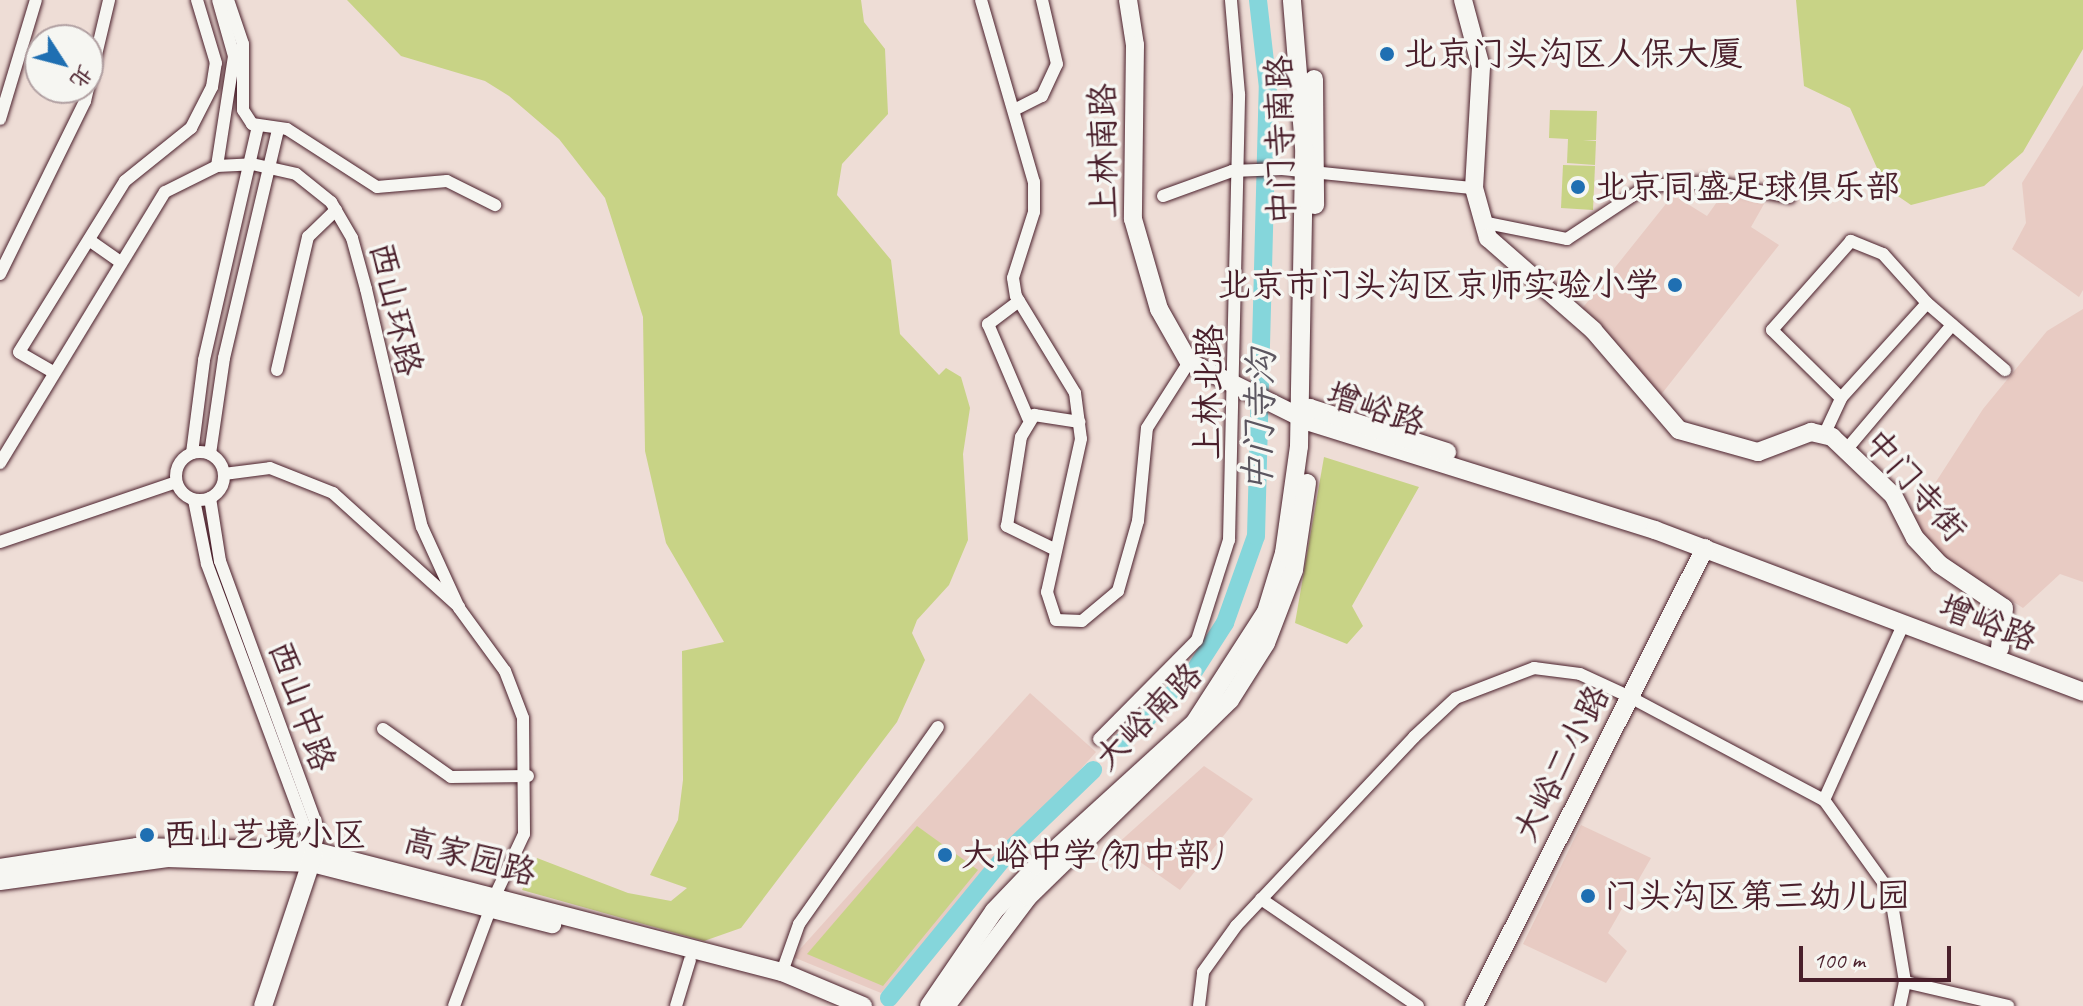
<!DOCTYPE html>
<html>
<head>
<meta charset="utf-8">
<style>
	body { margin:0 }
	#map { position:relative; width:2083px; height:1006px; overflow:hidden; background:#eeddd6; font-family:Caveat,"LXGW WenKai TC",sans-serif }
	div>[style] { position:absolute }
	.built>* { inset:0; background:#e8cbc3 }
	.green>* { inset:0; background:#c8d386 }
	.river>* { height:18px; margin:-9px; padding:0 9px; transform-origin:9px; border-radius:9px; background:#85d6db }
	.roads { filter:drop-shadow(0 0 2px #4a1f2b) drop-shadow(0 0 2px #4a1f2b) }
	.street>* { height:12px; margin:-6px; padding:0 6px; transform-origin:6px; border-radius:6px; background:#f6f6f2 }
	.street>.ring { margin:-6px; padding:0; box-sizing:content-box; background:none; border:12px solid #f6f6f2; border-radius:50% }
	.secondary>* { height:18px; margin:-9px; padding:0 9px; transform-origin:9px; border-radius:9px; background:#f6f6f2 }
	.dots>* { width:22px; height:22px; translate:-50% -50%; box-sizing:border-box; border:4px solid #f6f6f2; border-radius:50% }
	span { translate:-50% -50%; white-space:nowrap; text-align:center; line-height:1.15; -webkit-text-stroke:7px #f6f6f2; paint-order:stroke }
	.poi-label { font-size:34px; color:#4a1f2b }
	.left { translate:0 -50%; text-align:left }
	.right { translate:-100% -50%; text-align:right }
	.street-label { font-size:34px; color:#4a1f2b }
	.water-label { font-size:36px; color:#5c5660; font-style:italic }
	.north { position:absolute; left:24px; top:24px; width:80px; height:80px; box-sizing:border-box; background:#f6f6f2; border:2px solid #b1a0a2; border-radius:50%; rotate:126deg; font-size:22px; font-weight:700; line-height:32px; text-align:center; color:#4a1f2b }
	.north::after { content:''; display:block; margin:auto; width:28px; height:36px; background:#1f6fb2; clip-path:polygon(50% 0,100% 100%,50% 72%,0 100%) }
	.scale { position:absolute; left:1799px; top:946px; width:152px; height:36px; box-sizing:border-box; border:4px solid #4a1f2b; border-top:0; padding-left:10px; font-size:24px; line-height:28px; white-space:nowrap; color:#4a1f2b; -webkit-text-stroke:6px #f6f6f2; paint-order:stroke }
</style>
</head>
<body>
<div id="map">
	<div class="built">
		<i style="clip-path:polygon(2083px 85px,2083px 290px,2079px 297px,2012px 249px,2026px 223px,2022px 183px)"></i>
		<i style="clip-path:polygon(1724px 192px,1764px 204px,1751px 227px,1779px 245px,1660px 396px,1581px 310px,1673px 195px,1707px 216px)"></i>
		<i style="clip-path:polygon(2083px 309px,2083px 582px,2060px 574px,2023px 608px,1938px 554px,1910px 522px,1983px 409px,2047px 331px)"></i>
		<i style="clip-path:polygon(1030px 693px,1096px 752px,881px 993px,793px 957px)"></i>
		<i style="clip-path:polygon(1204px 766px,1253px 799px,1180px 890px,1116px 845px)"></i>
		<i style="clip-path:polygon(1581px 825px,1651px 858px,1608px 933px,1627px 951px,1606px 983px,1523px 944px)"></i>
	</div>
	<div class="green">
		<i style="clip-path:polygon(347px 0,861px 0,864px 22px,885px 49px,888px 114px,842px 164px,837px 195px,891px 260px,900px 334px,939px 375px,946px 368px,961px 377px,970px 408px,963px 454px,968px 540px,949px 585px,917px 620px,912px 633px,925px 660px,897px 722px,741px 928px,704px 941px,522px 890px,537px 858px,628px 893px,671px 901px,687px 888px,650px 875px,678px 820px,683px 780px,682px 651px,724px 642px,666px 543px,645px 451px,643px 317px,605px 198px,559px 139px,509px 96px,485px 81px,401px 56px)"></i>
		<i style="clip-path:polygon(1796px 0,2083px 0,2083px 49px,2023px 152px,1984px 186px,1911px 205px,1886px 188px,1850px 108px,1804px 86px)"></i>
		<i style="clip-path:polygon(1550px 110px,1597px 111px,1596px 140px,1583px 140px,1596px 141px,1595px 165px,1567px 163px,1568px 139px,1549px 138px)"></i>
		<i style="clip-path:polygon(1563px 165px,1595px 166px,1593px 210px,1561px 208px)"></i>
		<i style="clip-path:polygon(1324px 457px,1419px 487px,1352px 606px,1363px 626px,1347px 644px,1295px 623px)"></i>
		<i style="clip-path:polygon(917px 826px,978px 870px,883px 986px,807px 954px)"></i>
	</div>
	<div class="river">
		<i style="left:1117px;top:747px;width:103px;rotate:-43.8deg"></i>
		<i style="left:1191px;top:676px;width:63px;rotate:-57.3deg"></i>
		<i style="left:1225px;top:623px;width:92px;rotate:-70.4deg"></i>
		<i style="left:1256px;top:536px;width:448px;rotate:-88.5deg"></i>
		<i style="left:1268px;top:88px;width:89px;rotate:-96.5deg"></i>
		<i style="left:889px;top:998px;width:193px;rotate:-50.7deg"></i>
		<i style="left:1011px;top:849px;width:114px;rotate:-43.9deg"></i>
	</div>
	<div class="roads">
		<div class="street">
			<i style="left:228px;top:0;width:46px;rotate:71.2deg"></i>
			<i style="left:243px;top:44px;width:66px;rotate:90deg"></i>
			<i style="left:243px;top:110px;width:17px;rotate:57deg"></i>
			<i style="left:252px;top:124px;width:35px;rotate:8deg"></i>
			<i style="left:287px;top:129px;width:107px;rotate:32.8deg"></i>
			<i style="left:377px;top:187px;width:70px;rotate:-4.9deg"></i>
			<i style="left:447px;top:181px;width:54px;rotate:26.6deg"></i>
			<i style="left:981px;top:0;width:190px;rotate:73.8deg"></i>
			<i style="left:1034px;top:182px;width:30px;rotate:90deg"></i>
			<i style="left:1034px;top:212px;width:69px;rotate:107.7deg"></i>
			<i style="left:1013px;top:278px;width:18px;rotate:81deg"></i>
			<i style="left:1016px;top:296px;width:114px;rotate:58.7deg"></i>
			<i style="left:1075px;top:393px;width:46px;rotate:82.6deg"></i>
			<i style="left:1081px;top:439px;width:157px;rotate:102.5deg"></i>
			<i style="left:1047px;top:592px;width:29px;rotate:72deg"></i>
			<i style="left:1056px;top:620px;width:26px;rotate:2deg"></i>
			<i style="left:1082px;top:621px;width:47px;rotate:-39.8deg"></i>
			<i style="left:1118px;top:591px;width:73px;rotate:-74.1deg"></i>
			<i style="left:1138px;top:521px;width:93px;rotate:-84.5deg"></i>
			<i style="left:1147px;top:428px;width:78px;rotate:-57.5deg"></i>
			<i style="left:1016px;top:109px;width:29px;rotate:-27deg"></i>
			<i style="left:1042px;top:96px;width:35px;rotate:-65deg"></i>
			<i style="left:1057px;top:64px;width:66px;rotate:-103.2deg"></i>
			<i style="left:0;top:119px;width:124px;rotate:-73.2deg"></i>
			<i style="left:217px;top:166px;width:111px;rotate:-81.2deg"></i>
			<i style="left:234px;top:56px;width:58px;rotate:-105.9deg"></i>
			<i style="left:1163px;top:196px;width:73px;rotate:-19.9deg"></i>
			<i style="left:1232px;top:171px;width:50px;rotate:-2.3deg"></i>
			<i style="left:1282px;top:169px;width:193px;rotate:5.7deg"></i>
			<i style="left:1482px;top:222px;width:87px;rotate:11.3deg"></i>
			<i style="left:1567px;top:239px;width:96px;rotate:-33.5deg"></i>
			<i style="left:1647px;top:186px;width:65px;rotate:-3.5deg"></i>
			<i style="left:1712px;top:182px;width:79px;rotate:10.9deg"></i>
			<i style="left:89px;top:240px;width:37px;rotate:35deg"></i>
			<i style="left:0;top:274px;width:193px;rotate:-63.8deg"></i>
			<i style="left:85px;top:101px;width:104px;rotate:-76.6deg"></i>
			<i style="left:1019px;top:301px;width:39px;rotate:143deg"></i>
			<i style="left:988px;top:324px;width:102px;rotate:66.9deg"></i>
			<i style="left:1927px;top:303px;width:103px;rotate:40.7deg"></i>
			<i style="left:277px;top:370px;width:137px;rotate:-76.9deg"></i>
			<i style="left:308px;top:237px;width:39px;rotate:-44deg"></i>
			<i style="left:53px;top:372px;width:39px;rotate:-150deg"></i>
			<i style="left:19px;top:352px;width:201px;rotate:-58.2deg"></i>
			<i style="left:125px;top:181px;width:85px;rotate:-38.8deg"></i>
			<i style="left:191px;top:128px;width:46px;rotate:-62.9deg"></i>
			<i style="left:212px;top:87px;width:24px;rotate:-81deg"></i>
			<i style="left:216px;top:63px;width:66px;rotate:-106.8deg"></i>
			<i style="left:1825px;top:433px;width:38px;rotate:-65deg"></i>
			<i style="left:1841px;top:398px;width:128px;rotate:-47.8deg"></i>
			<i style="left:1927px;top:303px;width:66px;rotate:-131.9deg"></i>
			<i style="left:1883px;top:254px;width:35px;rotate:-158deg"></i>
			<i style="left:1851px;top:241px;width:119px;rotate:131.6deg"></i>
			<i style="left:1772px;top:330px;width:97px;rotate:44.6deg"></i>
			<i style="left:1846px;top:450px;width:164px;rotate:-49.7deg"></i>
			<i class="ring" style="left:176px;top:452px;width:36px;height:36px"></i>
			<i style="left:192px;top:453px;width:94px;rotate:-82.6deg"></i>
			<i style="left:204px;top:360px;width:240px;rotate:-77deg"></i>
			<i style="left:210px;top:454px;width:97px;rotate:-81.7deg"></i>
			<i style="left:224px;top:358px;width:234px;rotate:-76.7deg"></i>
			<i style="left:0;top:463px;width:317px;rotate:-58.7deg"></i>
			<i style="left:165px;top:192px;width:58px;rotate:-26.6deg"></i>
			<i style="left:217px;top:166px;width:35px;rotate:-3deg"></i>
			<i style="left:252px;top:164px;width:45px;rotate:12.8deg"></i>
			<i style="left:296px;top:174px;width:45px;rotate:38.7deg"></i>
			<i style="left:331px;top:202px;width:42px;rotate:59.7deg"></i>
			<i style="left:352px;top:238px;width:53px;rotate:74.6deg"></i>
			<i style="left:366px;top:289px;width:244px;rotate:76.8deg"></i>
			<i style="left:422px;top:527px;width:89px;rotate:65.4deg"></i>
			<i style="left:459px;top:608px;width:78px;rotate:53.9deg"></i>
			<i style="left:505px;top:671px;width:50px;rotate:69deg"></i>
			<i style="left:523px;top:718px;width:116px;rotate:89.5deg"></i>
			<i style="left:524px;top:834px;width:68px;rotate:115.1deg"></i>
			<i style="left:224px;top:474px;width:46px;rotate:-7.4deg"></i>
			<i style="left:270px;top:468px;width:68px;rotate:21.6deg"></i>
			<i style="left:333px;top:493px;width:170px;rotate:42.1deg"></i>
			<i style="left:210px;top:498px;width:64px;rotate:81deg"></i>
			<i style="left:220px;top:561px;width:289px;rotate:69.9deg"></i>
			<i style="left:319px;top:832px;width:20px;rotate:105deg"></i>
			<i style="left:194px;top:500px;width:65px;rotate:78.5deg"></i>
			<i style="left:207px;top:564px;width:306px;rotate:69.6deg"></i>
			<i style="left:0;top:542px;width:186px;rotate:-18.8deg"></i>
			<i style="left:1056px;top:550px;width:55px;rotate:-153.9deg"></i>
			<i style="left:1007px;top:526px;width:90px;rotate:-81.1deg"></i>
			<i style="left:1021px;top:437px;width:26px;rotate:-59deg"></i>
			<i style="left:1034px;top:415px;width:46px;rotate:8.8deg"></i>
			<i style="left:383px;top:729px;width:83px;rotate:35.2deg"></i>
			<i style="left:451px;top:777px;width:77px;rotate:-0.7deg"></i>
			<i style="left:1099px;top:739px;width:139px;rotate:-45.3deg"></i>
			<i style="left:1197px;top:640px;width:105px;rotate:-72.3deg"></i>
			<i style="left:1229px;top:540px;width:446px;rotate:-88.7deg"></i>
			<i style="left:1239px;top:94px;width:94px;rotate:-94.9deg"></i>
			<i style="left:1824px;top:800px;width:194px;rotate:-65.7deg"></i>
			<i style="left:1261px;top:899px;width:190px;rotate:34.3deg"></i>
			<i style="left:782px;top:972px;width:51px;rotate:-70.5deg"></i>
			<i style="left:799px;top:924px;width:241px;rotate:-54.8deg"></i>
			<i style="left:1905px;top:982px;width:106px;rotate:13.1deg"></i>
			<i style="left:454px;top:1006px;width:106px;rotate:-69.5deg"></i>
			<i style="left:676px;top:1006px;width:48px;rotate:-73.1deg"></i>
			<i style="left:1199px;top:1006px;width:34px;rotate:-83deg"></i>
			<i style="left:1203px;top:972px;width:57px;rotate:-54.3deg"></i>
			<i style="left:1236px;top:926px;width:260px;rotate:-46.7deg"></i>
			<i style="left:1414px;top:737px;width:57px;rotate:-42.9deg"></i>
			<i style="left:1456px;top:698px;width:84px;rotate:-21deg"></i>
			<i style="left:1534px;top:668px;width:46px;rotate:7.4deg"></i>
			<i style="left:1580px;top:674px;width:55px;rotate:24.7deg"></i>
			<i style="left:1630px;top:697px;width:220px;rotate:28deg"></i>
			<i style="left:1824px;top:800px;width:113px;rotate:54.3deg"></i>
			<i style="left:1890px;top:892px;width:91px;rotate:80.5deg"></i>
			<i style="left:1905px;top:982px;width:25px;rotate:102deg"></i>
		</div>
		<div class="secondary">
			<i style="left:1128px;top:0;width:46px;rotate:81.2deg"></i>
			<i style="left:1135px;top:45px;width:174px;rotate:90.7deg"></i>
			<i style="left:1133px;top:219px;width:94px;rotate:73.9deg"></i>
			<i style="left:1159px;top:309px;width:61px;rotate:60.5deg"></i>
			<i style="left:1189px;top:362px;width:135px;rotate:26.4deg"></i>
			<i style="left:1310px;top:422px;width:362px;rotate:17.4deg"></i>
			<i style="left:1655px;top:530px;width:458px;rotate:20.7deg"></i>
			<i style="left:1463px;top:0;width:69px;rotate:75deg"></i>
			<i style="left:1481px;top:67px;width:121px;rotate:93.3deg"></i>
			<i style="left:1474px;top:188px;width:52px;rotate:74.4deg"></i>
			<i style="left:1488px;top:238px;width:140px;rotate:41.2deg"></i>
			<i style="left:1593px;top:330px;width:132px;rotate:49.3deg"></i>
			<i style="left:1679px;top:430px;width:82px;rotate:15.6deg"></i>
			<i style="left:1758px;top:452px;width:57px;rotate:-20.7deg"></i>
			<i style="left:1811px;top:432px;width:22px;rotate:13deg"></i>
			<i style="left:1832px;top:437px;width:84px;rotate:43.6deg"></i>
			<i style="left:1893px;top:495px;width:48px;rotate:62.9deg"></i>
			<i style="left:1915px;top:538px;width:35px;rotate:47deg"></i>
			<i style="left:1939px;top:564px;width:78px;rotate:34.1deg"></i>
			<i style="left:2004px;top:608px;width:40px;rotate:95.7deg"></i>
			<i style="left:1314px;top:79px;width:126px;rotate:89.5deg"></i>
			<i style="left:1298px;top:413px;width:13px;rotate:-23deg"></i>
			<i style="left:1310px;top:408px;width:144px;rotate:17.8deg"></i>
			<i style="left:0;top:868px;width:139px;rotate:-8.7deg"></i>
			<i style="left:137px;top:847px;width:177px;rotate:1.3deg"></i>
			<i style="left:314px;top:851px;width:483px;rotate:14.5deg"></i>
			<i style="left:782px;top:972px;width:88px;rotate:22.8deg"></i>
			<i style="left:0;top:881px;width:169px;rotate:-7.8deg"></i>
			<i style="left:167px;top:858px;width:145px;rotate:2deg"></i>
			<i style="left:312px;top:863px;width:248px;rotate:14.3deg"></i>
			<i style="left:263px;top:1006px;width:160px;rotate:-71.5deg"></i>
			<i style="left:929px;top:1006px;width:115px;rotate:-55.6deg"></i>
			<i style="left:994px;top:911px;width:62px;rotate:-46.3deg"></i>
			<i style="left:1037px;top:866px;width:214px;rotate:-42.3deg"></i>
			<i style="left:1195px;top:722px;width:131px;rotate:-57.2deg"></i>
			<i style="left:1266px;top:612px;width:62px;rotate:-73deg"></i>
			<i style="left:1284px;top:553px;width:108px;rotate:-82deg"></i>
			<i style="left:1299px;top:446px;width:299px;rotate:-89deg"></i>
			<i style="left:1304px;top:147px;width:147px;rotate:-94.7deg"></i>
			<i style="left:946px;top:1006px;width:136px;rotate:-53deg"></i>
			<i style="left:1028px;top:897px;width:282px;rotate:-44.3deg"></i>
			<i style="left:1230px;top:700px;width:67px;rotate:-57.7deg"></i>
			<i style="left:1266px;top:643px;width:78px;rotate:-69deg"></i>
			<i style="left:1294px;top:570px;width:88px;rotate:-81.5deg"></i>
			<i style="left:1474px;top:1006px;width:513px;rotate:-63.24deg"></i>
		</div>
	</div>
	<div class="dots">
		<i style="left:1387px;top:54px;background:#1f6fb2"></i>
		<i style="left:1578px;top:187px;background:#1f6fb2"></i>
		<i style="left:1675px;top:285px;background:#1f6fb2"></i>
		<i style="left:147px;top:835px;background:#1f6fb2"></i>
		<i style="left:945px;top:855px;background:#1f6fb2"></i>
		<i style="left:1588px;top:896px;background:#1f6fb2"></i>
	</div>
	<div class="poi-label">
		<span class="left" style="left:1403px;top:54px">北京门头沟区人保大厦</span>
		<span class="left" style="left:1594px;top:187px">北京同盛足球俱乐部</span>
		<span class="right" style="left:1659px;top:285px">北京市门头沟区京师实验小学</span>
		<span class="left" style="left:163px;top:835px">西山艺境小区</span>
		<span class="left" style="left:961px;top:855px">大峪中学(初中部)</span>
		<span class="left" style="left:1604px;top:896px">门头沟区第三幼儿园</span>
	</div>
	<div class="street-label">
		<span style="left:1280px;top:140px;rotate:-91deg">中门寺南路</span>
		<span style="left:1103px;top:151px;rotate:-91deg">上林南路</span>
		<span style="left:396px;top:309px;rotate:77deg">西山环路</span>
		<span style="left:1208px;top:392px;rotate:-89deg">上林北路</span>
		<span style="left:1376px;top:408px;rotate:19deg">增峪路</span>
		<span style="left:1916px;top:485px;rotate:49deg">中门寺街</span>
		<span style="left:1988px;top:622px;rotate:21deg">增峪路</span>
		<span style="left:302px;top:706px;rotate:70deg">西山中路</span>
		<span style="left:1148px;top:716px;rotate:-45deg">大峪南路</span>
		<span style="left:1561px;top:763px;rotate:-63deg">大峪二小路</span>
		<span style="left:470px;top:856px;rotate:15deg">高家园路</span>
	</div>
	<div class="water-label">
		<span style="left:1260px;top:421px;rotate:-88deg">中门寺沟</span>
	</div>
	<div class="north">北</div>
	<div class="scale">100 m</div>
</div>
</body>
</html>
